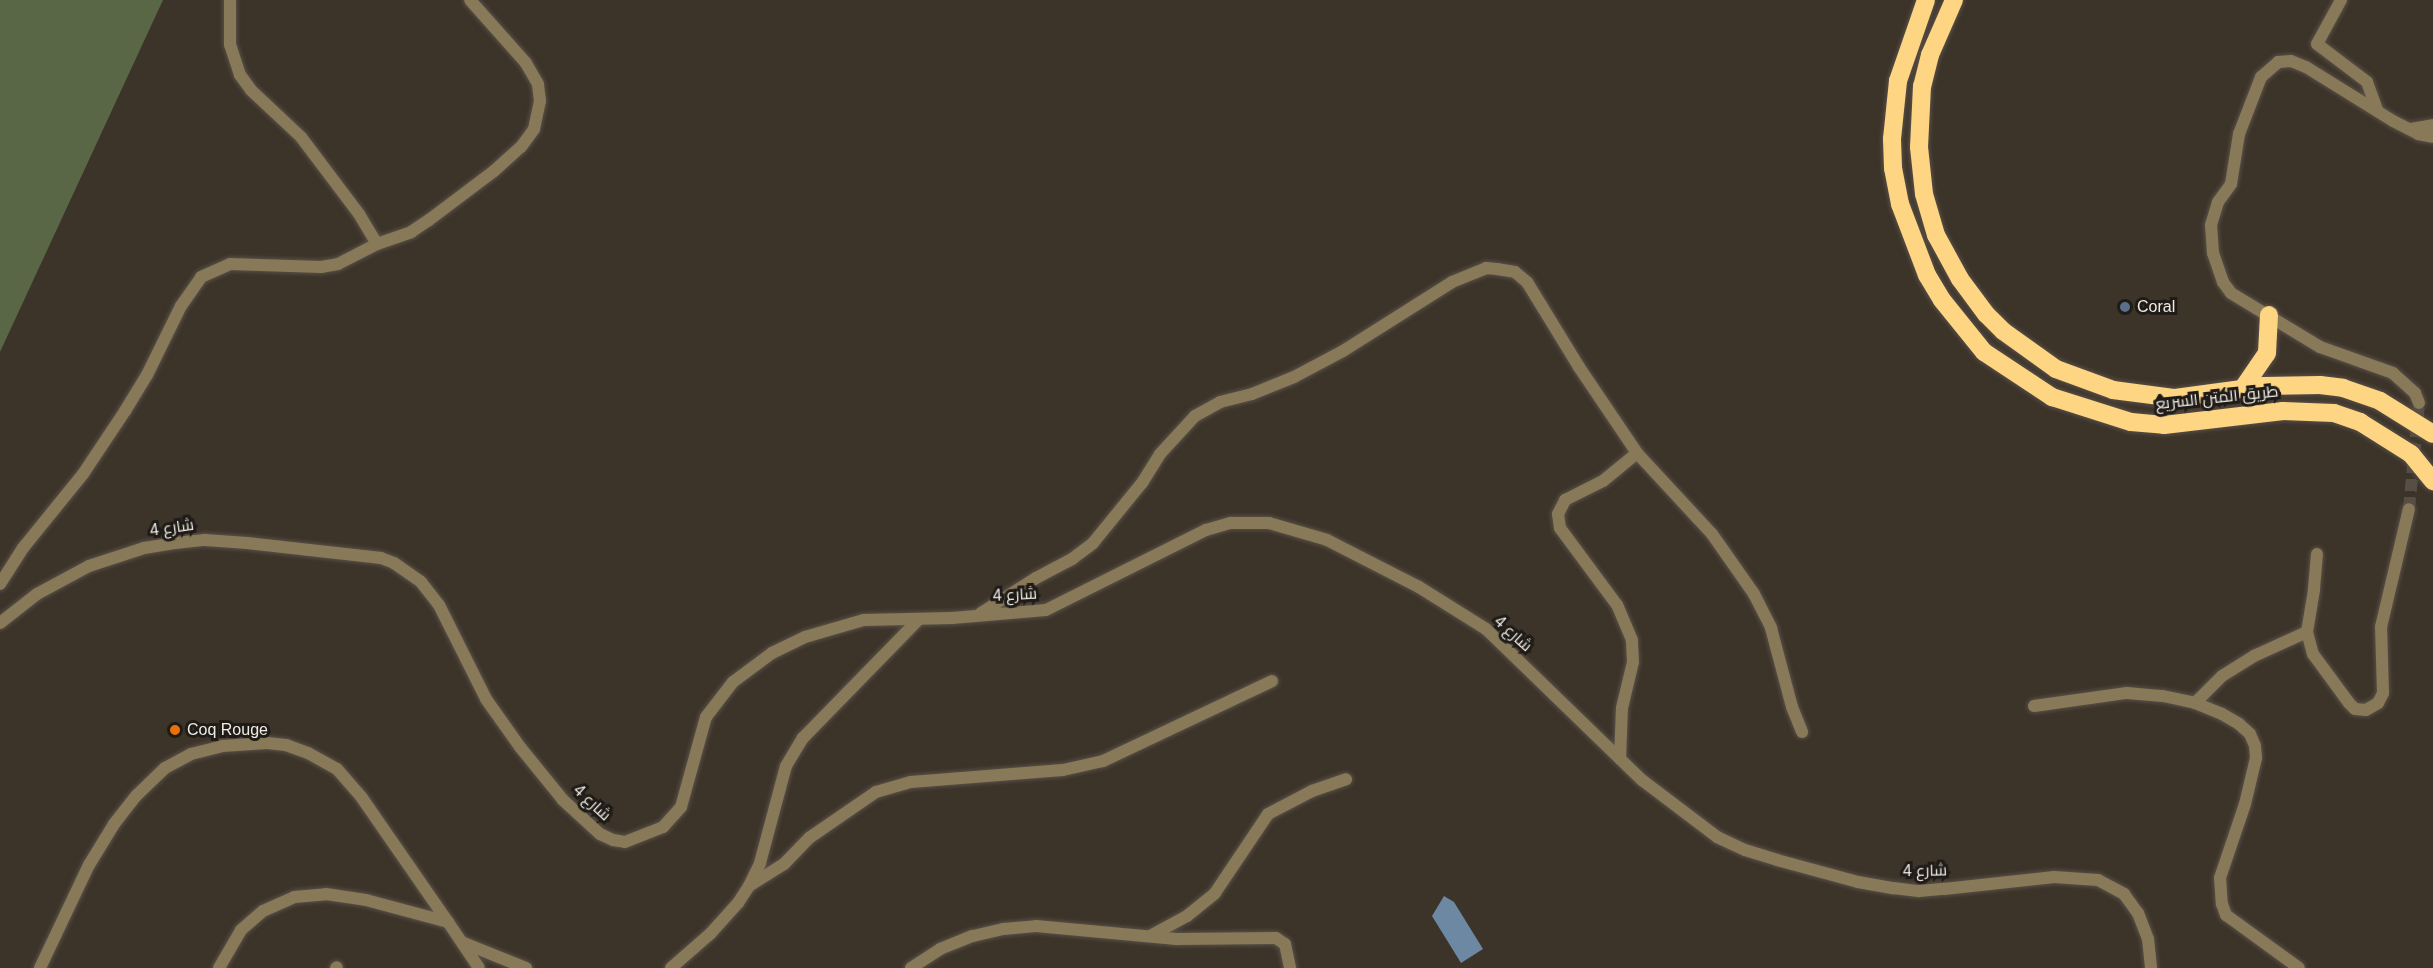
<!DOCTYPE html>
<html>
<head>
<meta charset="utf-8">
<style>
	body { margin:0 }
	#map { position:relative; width:2433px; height:968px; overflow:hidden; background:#3c3329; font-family:Helvetica,Cairo,sans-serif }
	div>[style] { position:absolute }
	.forest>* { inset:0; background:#596747 }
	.water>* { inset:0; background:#6c88a2 }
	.minor-tunnel>* { height:12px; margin-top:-6px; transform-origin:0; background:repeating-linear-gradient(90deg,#574e45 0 12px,transparent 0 18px) }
	.roads { filter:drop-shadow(0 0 2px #595047) drop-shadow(0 0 2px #595047) }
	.minor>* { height:12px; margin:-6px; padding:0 6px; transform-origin:6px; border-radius:6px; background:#887958 }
	.motorway>* { height:18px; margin:-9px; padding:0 9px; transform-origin:9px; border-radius:9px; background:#fed683 }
	.dots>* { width:16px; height:16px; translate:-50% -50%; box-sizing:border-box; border:3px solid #1f1b17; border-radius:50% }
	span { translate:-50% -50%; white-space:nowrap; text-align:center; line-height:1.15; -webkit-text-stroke:6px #1f1b17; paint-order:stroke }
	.poi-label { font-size:16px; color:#efeae4 }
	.left { translate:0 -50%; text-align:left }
	.street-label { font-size:16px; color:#efeae4 }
</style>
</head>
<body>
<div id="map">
	<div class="forest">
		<i style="clip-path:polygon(0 0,163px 0,0 352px)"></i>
	</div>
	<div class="water">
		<i style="clip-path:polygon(1444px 896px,1454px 902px,1483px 949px,1461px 963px,1432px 916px)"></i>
	</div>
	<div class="minor-tunnel">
		<i style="left:2409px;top:509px;width:106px;rotate:-84.6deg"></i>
	</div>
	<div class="roads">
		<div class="minor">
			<i style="left:2341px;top:0;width:50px;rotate:118.6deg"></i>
			<i style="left:2317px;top:44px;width:63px;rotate:37.2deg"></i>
			<i style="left:2367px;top:82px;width:30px;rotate:70deg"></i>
			<i style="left:2411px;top:129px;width:22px;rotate:-10deg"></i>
			<i style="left:377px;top:244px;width:36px;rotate:-19deg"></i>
			<i style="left:411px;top:232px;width:22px;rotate:-34deg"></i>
			<i style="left:429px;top:220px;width:81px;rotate:-37deg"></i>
			<i style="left:494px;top:171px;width:36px;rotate:-42deg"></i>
			<i style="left:521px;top:147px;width:22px;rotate:-54deg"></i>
			<i style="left:534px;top:129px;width:29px;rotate:-78deg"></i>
			<i style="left:540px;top:101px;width:17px;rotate:-97deg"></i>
			<i style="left:538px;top:84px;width:24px;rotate:-120deg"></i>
			<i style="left:526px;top:63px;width:84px;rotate:-131.6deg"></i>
			<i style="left:2419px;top:403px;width:11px;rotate:-112deg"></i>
			<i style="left:2415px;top:393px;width:30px;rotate:-138deg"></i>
			<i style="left:2393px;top:373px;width:77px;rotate:-160.4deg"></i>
			<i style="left:2320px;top:347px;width:104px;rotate:-148.8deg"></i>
			<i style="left:2231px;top:293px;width:14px;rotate:-126deg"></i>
			<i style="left:2223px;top:282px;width:31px;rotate:-109deg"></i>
			<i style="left:2213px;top:253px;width:28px;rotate:-94deg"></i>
			<i style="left:2211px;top:225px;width:24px;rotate:-73deg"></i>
			<i style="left:2218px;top:202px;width:22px;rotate:-54deg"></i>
			<i style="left:2231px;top:184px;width:51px;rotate:-80.9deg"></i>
			<i style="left:2239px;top:134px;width:61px;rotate:-68.9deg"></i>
			<i style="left:2261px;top:77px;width:23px;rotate:-41deg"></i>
			<i style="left:2278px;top:62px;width:13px;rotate:-4deg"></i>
			<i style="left:2291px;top:61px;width:16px;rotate:22deg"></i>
			<i style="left:2306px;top:67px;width:102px;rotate:31.8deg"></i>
			<i style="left:2393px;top:121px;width:28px;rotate:27deg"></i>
			<i style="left:2418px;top:134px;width:15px;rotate:11deg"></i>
			<i style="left:2317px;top:554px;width:36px;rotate:95deg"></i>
			<i style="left:2314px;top:590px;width:43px;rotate:99.5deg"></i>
			<i style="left:2307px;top:632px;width:23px;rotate:75deg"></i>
			<i style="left:2313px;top:654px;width:61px;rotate:53.7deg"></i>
			<i style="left:2349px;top:703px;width:8px;rotate:45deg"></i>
			<i style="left:2355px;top:709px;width:11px;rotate:5deg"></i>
			<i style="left:2366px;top:710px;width:14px;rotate:-30deg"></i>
			<i style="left:2378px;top:703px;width:11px;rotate:-63deg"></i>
			<i style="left:2383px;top:693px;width:66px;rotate:-91.7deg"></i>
			<i style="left:2381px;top:627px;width:121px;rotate:-76.7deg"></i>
			<i style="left:0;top:584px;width:43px;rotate:-57.4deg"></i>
			<i style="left:23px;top:548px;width:95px;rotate:-51deg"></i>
			<i style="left:83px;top:474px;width:76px;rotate:-56.3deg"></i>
			<i style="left:125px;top:411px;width:42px;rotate:-58.6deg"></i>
			<i style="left:147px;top:375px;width:77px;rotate:-63.8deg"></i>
			<i style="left:181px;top:306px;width:35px;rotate:-55deg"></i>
			<i style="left:201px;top:277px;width:32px;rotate:-24deg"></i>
			<i style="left:230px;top:264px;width:91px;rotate:1.9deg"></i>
			<i style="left:321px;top:267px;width:17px;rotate:-10deg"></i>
			<i style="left:338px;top:264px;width:44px;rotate:-27.1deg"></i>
			<i style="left:377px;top:244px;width:35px;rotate:-121deg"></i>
			<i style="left:359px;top:214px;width:96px;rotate:-127deg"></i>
			<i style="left:301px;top:137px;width:69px;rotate:-136.8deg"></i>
			<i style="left:251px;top:90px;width:19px;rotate:-126deg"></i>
			<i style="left:240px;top:75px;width:32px;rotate:-108deg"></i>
			<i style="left:230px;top:45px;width:45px;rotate:-90deg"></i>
			<i style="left:981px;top:613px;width:65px;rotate:-32.5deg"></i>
			<i style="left:1036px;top:578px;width:41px;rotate:-27.8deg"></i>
			<i style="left:1072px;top:559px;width:26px;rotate:-37deg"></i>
			<i style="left:1093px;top:543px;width:77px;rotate:-50.8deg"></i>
			<i style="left:1142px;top:483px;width:34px;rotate:-58deg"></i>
			<i style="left:1160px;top:454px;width:52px;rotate:-47.4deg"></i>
			<i style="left:1195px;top:416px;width:29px;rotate:-29deg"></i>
			<i style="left:1220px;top:402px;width:33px;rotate:-14deg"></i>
			<i style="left:1252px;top:394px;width:45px;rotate:-22deg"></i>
			<i style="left:1294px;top:377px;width:55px;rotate:-28deg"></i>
			<i style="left:1343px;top:351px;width:129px;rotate:-32.3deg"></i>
			<i style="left:1452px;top:282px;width:37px;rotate:-22deg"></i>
			<i style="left:1486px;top:268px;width:11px;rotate:5deg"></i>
			<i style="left:1497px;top:269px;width:18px;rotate:9deg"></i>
			<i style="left:1515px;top:272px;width:16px;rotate:40deg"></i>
			<i style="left:1527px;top:282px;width:100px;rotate:58.5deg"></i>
			<i style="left:1579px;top:367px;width:104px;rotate:56deg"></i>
			<i style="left:1637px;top:453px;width:110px;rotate:47.2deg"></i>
			<i style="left:1712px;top:534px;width:73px;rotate:55deg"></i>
			<i style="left:1754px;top:594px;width:38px;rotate:63deg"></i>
			<i style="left:1771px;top:628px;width:82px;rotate:75.1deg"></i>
			<i style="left:1792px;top:707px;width:27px;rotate:68deg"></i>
			<i style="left:0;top:623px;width:47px;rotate:-38.1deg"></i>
			<i style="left:37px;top:594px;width:59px;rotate:-28.3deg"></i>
			<i style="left:89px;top:566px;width:58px;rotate:-18.1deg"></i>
			<i style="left:144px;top:548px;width:31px;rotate:-9deg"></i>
			<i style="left:175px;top:543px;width:30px;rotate:-6deg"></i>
			<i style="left:205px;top:540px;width:42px;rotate:4.1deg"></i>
			<i style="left:247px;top:543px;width:135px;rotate:6.4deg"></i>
			<i style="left:381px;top:558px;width:14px;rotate:21deg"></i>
			<i style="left:394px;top:563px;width:33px;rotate:35deg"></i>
			<i style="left:421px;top:582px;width:29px;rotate:52deg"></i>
			<i style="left:439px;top:605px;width:105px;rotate:63.4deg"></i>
			<i style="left:486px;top:699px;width:59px;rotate:54.7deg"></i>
			<i style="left:520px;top:747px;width:68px;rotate:50.9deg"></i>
			<i style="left:563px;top:800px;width:50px;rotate:42.6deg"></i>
			<i style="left:600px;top:834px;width:14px;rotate:25deg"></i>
			<i style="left:613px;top:840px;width:12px;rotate:9deg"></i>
			<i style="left:625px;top:842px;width:41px;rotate:-21.5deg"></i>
			<i style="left:663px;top:827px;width:27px;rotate:-48deg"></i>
			<i style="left:681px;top:807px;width:93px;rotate:-74.5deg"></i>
			<i style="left:706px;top:717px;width:44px;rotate:-52.4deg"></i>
			<i style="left:733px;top:682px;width:49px;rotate:-36.6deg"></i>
			<i style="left:772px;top:653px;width:37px;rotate:-26deg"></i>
			<i style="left:805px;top:637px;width:61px;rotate:-16.1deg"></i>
			<i style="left:864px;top:620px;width:88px;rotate:-1.3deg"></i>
			<i style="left:952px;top:618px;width:94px;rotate:-4.9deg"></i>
			<i style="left:1046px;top:610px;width:179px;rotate:-26.6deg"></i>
			<i style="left:1206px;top:530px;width:26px;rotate:-16deg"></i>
			<i style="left:1231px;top:523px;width:38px"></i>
			<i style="left:1269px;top:523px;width:60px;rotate:16.3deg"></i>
			<i style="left:1327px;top:540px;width:103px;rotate:27.1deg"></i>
			<i style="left:1419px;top:587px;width:79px;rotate:32.1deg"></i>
			<i style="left:1486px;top:629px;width:217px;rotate:44.1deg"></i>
			<i style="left:1642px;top:780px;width:94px;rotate:37.2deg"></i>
			<i style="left:1717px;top:837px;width:31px;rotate:25deg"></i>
			<i style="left:1745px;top:850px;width:34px;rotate:17deg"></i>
			<i style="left:1777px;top:860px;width:84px;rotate:15.2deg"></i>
			<i style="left:1858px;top:882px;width:36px;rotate:10deg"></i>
			<i style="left:1893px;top:888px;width:26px;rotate:7deg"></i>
			<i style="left:1919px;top:891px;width:25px;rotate:-5deg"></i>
			<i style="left:1944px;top:889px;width:111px;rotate:-6.2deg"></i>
			<i style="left:2054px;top:877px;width:44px;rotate:3.9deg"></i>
			<i style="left:2098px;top:880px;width:30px;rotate:28deg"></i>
			<i style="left:2124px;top:894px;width:24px;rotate:54deg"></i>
			<i style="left:2138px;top:913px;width:28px;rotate:69deg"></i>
			<i style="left:2148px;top:939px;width:29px;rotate:84deg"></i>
			<i style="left:2195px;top:703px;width:38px;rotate:-45deg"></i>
			<i style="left:2222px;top:676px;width:38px;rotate:-32deg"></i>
			<i style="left:2254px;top:656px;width:58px;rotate:-24.4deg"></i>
			<i style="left:2034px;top:706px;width:94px;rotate:-8deg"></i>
			<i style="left:2127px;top:693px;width:36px;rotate:5deg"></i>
			<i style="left:2163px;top:696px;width:33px;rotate:12deg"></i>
			<i style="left:2195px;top:703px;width:29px;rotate:22deg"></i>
			<i style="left:2222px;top:714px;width:20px;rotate:30deg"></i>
			<i style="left:2239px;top:724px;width:15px;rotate:42deg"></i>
			<i style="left:2250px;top:734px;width:13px;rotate:67deg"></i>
			<i style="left:2255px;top:746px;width:12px;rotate:85deg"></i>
			<i style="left:2256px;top:758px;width:47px;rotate:103.4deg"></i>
			<i style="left:2245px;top:804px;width:78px;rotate:108.7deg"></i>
			<i style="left:2220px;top:878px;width:26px;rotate:86deg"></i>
			<i style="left:2222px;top:904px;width:12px;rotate:70deg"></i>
			<i style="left:2226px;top:915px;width:90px;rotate:36deg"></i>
			<i style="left:1620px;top:759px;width:51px;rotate:-87.8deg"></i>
			<i style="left:1622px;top:708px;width:47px;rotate:-76.6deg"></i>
			<i style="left:1633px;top:662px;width:22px;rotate:-93deg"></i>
			<i style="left:1632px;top:640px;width:38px;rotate:-113deg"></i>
			<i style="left:1617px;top:605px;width:96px;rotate:-126.5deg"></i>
			<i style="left:1560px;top:528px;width:14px;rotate:-98deg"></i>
			<i style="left:1558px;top:514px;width:16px;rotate:-63deg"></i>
			<i style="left:1565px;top:500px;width:42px;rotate:-26.6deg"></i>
			<i style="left:1603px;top:481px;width:44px;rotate:-39.5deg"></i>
			<i style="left:749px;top:886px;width:41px;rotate:-32.2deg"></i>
			<i style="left:784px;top:864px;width:36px;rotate:-46deg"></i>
			<i style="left:809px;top:838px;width:81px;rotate:-34.5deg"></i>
			<i style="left:876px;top:792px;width:36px;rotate:-16deg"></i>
			<i style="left:911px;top:782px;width:152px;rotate:-4.5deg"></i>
			<i style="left:1063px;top:770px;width:41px;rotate:-12.7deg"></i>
			<i style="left:1103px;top:761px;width:187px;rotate:-25.3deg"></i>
			<i style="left:1150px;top:936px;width:42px;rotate:-28.4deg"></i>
			<i style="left:1187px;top:916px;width:36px;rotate:-39deg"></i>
			<i style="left:1215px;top:893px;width:95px;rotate:-56.1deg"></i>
			<i style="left:1268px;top:814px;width:50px;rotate:-27.6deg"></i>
			<i style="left:1312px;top:791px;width:36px;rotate:-19deg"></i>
			<i style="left:464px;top:943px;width:67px;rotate:22deg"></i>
			<i style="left:40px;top:968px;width:114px;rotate:-64.6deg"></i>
			<i style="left:89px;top:865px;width:48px;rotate:-58.6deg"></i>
			<i style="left:114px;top:824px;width:37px;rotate:-52deg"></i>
			<i style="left:137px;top:795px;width:39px;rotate:-44deg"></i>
			<i style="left:165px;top:768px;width:30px;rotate:-28deg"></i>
			<i style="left:191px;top:754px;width:32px;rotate:-14deg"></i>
			<i style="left:222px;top:746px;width:45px;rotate:-3.8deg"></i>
			<i style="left:267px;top:743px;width:19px;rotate:6deg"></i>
			<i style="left:286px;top:745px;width:23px;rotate:20deg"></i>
			<i style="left:308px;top:753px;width:33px;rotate:29deg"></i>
			<i style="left:337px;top:769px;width:38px;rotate:49deg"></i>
			<i style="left:362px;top:798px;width:151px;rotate:55.3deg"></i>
			<i style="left:219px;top:968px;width:44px;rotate:-59.9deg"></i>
			<i style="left:241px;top:930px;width:29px;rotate:-41deg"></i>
			<i style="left:263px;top:911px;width:34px;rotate:-24deg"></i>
			<i style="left:294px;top:897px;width:32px;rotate:-5deg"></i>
			<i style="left:326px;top:894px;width:40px;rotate:8.5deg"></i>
			<i style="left:366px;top:900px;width:85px;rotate:15deg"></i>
			<i style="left:448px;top:922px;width:55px;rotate:56deg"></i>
			<i style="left:336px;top:968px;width:1px;rotate:-45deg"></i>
			<i style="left:671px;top:968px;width:52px;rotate:-41.1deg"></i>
			<i style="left:710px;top:934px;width:42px;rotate:-47.9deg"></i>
			<i style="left:738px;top:903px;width:20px;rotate:-57deg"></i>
			<i style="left:749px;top:886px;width:25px;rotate:-64deg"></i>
			<i style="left:760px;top:863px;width:100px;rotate:-75deg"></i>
			<i style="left:786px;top:766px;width:33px;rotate:-59deg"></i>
			<i style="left:803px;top:738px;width:166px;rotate:-45.7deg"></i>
			<i style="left:911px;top:968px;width:35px;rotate:-33deg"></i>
			<i style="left:940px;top:949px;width:35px;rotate:-22deg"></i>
			<i style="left:973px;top:936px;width:31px;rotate:-13deg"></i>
			<i style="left:1003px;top:929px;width:33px;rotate:-5deg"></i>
			<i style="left:1036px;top:926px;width:141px;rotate:5.3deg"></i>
			<i style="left:1176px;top:939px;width:100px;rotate:-0.6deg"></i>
			<i style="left:1276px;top:938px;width:11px;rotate:34deg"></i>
			<i style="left:1285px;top:944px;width:25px;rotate:78deg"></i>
		</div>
		<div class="motorway">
			<i style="left:1926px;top:0;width:86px;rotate:109.1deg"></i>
			<i style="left:1898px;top:81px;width:58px;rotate:95.9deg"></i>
			<i style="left:1892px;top:139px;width:29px;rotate:88deg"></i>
			<i style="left:1893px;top:168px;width:37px;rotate:79deg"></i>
			<i style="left:1900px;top:204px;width:76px;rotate:69.2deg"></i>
			<i style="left:1927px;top:275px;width:29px;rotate:59deg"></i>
			<i style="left:1942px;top:300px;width:67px;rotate:51.1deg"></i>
			<i style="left:1984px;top:352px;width:82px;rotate:33.5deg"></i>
			<i style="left:2052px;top:397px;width:83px;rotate:17.6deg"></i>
			<i style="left:2131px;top:422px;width:33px;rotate:5deg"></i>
			<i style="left:2164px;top:425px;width:120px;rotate:-6.7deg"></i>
			<i style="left:2283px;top:411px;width:51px;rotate:2.2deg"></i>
			<i style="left:2334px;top:413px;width:28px;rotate:19deg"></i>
			<i style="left:2360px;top:422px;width:60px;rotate:32.1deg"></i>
			<i style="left:2411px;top:454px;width:35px;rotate:51deg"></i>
			<i style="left:1954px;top:0;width:60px;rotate:113.6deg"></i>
			<i style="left:1930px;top:55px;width:32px;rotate:104deg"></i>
			<i style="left:1922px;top:86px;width:61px;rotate:92.8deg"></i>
			<i style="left:1919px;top:147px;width:47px;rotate:83.9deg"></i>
			<i style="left:1924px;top:194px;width:43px;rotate:73.7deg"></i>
			<i style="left:1936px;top:235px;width:50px;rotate:61.4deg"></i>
			<i style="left:1960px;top:279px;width:44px;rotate:53.4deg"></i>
			<i style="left:1986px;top:314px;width:24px;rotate:45deg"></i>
			<i style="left:2003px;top:331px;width:65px;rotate:35.6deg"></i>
			<i style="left:2056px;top:369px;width:61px;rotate:20.2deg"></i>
			<i style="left:2113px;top:390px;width:63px;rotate:7.4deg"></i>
			<i style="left:2175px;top:398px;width:90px;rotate:-7.7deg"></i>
			<i style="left:2264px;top:386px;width:56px;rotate:-1deg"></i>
			<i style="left:2320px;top:385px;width:23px;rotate:7deg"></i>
			<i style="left:2343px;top:388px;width:39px;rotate:19deg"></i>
			<i style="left:2380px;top:401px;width:62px;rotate:31.9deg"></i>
			<i style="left:2243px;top:388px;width:42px;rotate:-55.6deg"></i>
			<i style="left:2267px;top:353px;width:38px;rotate:-87deg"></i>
		</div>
	</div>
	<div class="dots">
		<i style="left:2125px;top:307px;background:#5c6f8a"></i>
		<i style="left:175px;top:730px;background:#e8710a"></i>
	</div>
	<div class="poi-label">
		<span class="left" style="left:2137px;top:307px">Coral</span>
		<span class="left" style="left:187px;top:730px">Coq Rouge</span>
	</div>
	<div class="street-label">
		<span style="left:2217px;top:398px;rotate:-6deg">طريق المتن السريع</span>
		<span style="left:172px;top:528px;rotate:-8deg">شارع 4</span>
		<span style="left:1015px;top:595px;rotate:-3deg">شارع 4</span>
		<span style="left:1513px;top:634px;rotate:42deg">شارع 4</span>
		<span style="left:592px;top:803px;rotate:43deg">شارع 4</span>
		<span style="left:1925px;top:871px;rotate:-1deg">شارع 4</span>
	</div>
</div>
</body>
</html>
